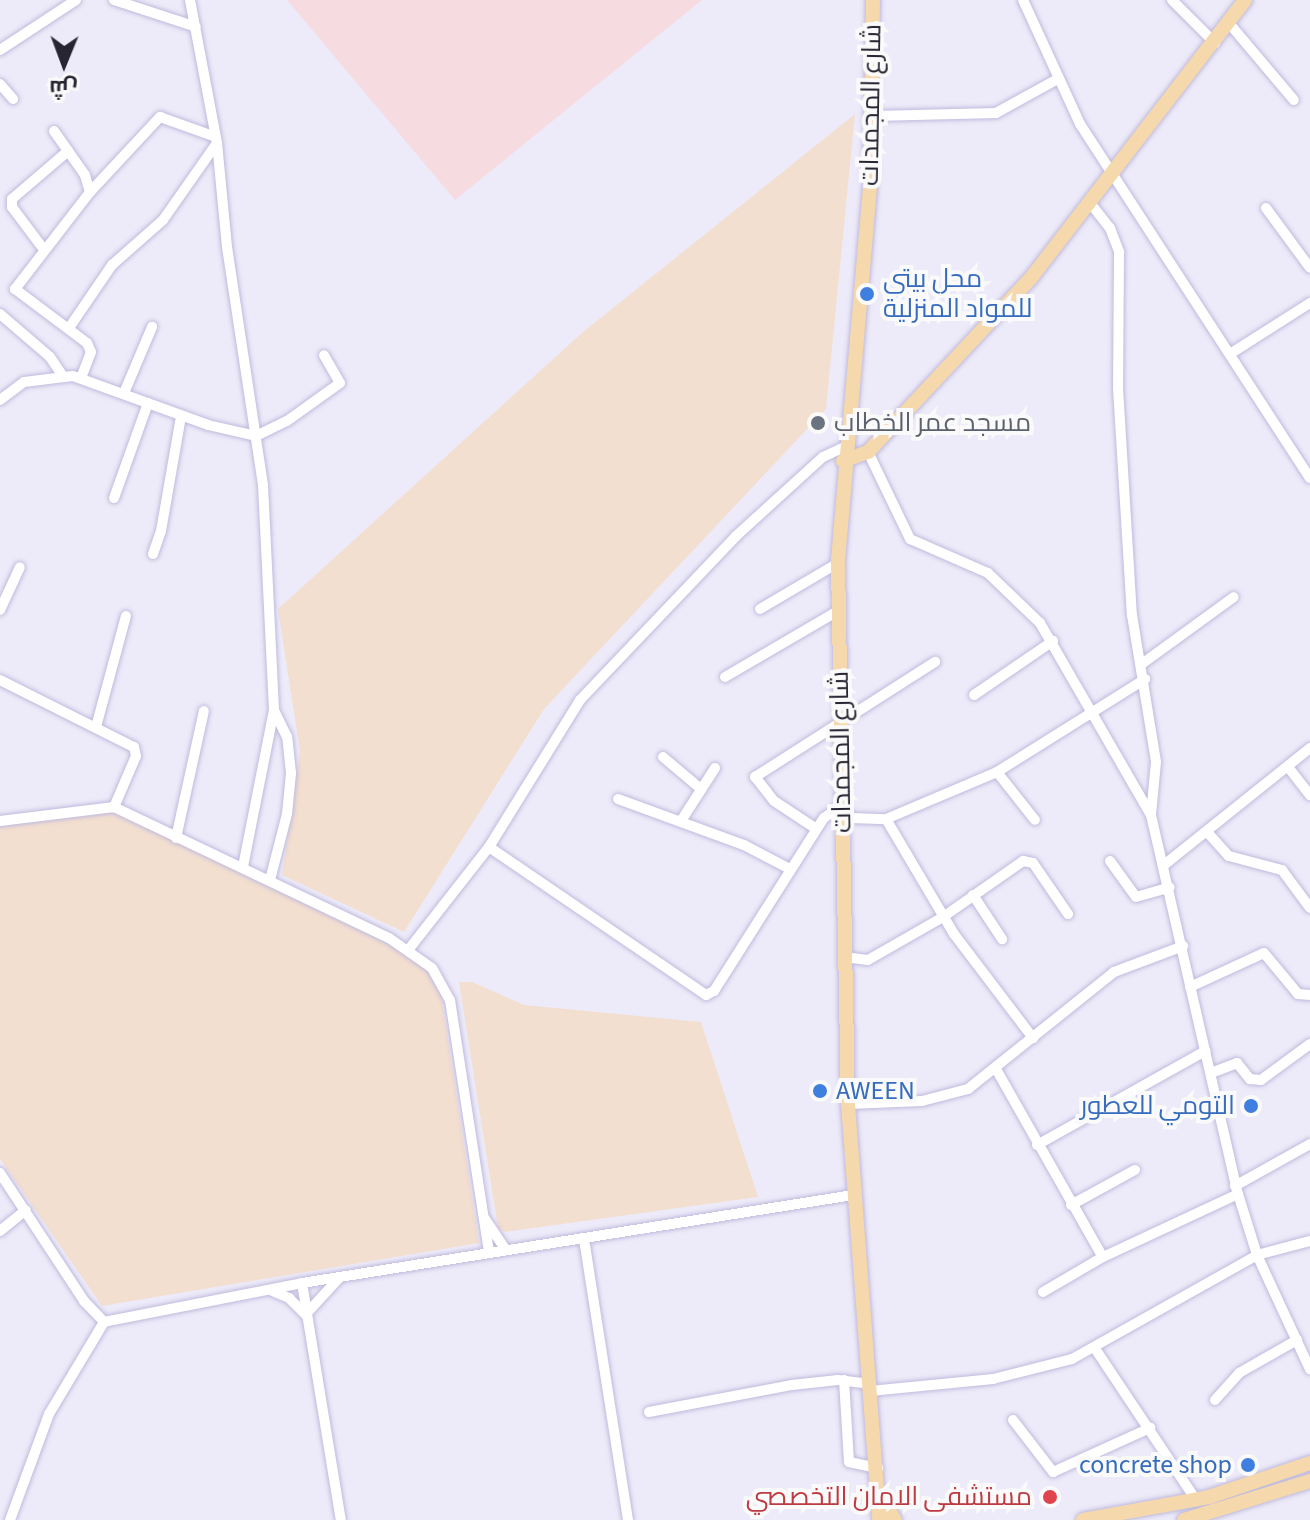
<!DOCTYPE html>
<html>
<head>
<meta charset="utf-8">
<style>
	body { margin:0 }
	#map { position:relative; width:1310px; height:1520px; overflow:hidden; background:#edebf9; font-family:"Source Sans 3",Cairo,sans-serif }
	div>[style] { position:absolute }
	.commercial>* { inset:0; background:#f6dbe0 }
	.industrial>* { inset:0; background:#f3dfd0 }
	.roads { filter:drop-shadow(0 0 2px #c0badd) drop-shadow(0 0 2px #c0badd) }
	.minor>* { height:10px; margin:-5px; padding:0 5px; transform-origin:5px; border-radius:5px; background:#fff }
	.major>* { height:14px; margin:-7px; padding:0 7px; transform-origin:7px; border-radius:7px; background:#f5d8ac }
	.dots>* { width:22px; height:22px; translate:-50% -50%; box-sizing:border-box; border:4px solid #fafafa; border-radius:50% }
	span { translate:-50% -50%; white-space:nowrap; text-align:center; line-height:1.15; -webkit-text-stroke:8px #fafafa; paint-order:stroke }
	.street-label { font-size:26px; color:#272532 }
	.shop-label { font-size:26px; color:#366cbe }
	.left { translate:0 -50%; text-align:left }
	.right { translate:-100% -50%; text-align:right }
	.worship-label { font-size:26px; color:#5b616d }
	.health-label { font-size:26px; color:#be3a42 }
	.north { position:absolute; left:24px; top:24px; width:80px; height:80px; -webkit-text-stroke:6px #fafafa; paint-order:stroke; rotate:181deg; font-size:22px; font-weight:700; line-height:32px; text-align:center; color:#272532 }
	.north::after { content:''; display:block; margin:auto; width:28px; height:36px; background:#272532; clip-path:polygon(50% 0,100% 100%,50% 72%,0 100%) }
</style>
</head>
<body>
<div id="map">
	<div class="commercial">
		<i style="clip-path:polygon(287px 0,702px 0,455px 200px)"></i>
	</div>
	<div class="industrial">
		<i style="clip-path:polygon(855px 114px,826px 409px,544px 709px,404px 932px,282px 875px,300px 751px,278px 609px,583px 332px)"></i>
		<i style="clip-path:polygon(105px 807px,405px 952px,439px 980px,479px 1243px,102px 1306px,0 1159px,0 825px)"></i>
		<i style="clip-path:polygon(459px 982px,472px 982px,524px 1005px,701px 1022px,758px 1197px,505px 1232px,498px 1228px)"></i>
	</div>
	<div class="roads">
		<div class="minor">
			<i style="left:114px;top:0;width:86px;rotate:18.2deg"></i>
			<i style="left:190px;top:0;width:146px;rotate:79.3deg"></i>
			<i style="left:217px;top:143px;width:104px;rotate:84.5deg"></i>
			<i style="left:227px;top:247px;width:241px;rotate:81.4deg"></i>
			<i style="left:263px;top:485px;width:225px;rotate:87.2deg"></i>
			<i style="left:274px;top:710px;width:159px;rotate:101.2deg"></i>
			<i style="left:1023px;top:0;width:136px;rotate:65.3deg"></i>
			<i style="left:1080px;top:124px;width:422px;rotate:57deg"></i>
			<i style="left:1172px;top:0;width:61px;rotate:45deg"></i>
			<i style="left:1228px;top:22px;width:102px;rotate:49.8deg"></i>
			<i style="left:0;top:50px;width:91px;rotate:-33.3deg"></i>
			<i style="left:0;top:84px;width:20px;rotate:49deg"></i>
			<i style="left:874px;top:116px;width:122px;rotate:-1.4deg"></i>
			<i style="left:996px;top:113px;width:68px;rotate:-28.8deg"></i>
			<i style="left:54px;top:131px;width:54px;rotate:54.8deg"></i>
			<i style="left:85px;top:175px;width:18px;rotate:74deg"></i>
			<i style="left:90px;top:192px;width:123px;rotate:127.7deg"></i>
			<i style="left:15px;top:289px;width:90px;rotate:36.9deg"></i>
			<i style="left:87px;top:343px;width:10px;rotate:66deg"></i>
			<i style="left:91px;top:352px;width:28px;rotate:111deg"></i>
			<i style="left:90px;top:192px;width:103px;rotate:-47deg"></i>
			<i style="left:160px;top:117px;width:59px;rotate:19.7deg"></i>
			<i style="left:1091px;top:204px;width:31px;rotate:52deg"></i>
			<i style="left:1110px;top:228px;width:26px;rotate:69deg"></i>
			<i style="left:1119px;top:252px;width:136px;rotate:90.4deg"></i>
			<i style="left:1118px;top:388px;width:227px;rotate:86.5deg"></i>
			<i style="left:1132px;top:615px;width:149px;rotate:80.7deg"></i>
			<i style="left:1156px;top:762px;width:53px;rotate:95.4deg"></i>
			<i style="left:1151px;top:815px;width:389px;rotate:77.1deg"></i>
			<i style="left:1238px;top:1194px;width:64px;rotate:72.7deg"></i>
			<i style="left:1257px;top:1255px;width:126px;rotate:65.1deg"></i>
			<i style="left:1266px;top:208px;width:74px;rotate:53.7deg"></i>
			<i style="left:42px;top:247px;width:50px;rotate:-126.9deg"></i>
			<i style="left:12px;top:207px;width:8px;rotate:-90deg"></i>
			<i style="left:12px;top:199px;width:74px;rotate:-40.6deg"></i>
			<i style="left:0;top:314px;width:66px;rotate:40.7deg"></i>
			<i style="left:50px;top:357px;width:22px;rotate:56deg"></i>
			<i style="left:69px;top:328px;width:76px;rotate:-55.7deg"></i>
			<i style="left:112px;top:265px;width:68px;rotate:-41.4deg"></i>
			<i style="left:163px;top:220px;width:94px;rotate:-55deg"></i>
			<i style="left:1233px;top:352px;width:91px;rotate:-32.5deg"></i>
			<i style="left:124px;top:393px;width:72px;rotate:-67deg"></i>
			<i style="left:0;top:400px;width:30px;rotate:-37deg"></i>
			<i style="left:24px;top:382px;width:49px;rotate:-7deg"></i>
			<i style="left:73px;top:376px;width:144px;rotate:19.9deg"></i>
			<i style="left:208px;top:425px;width:49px;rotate:12.9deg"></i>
			<i style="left:256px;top:436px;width:34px;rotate:-26deg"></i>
			<i style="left:287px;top:421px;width:65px;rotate:-35.6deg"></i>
			<i style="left:340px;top:383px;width:32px;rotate:-120deg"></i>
			<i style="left:868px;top:452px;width:97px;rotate:64.2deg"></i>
			<i style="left:910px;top:539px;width:85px;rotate:23.6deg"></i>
			<i style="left:988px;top:573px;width:72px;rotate:43.9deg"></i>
			<i style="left:1040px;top:623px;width:222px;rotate:60deg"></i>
			<i style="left:114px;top:498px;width:101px;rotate:-70.3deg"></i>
			<i style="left:153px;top:554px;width:24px;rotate:-71deg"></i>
			<i style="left:161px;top:531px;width:117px;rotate:-80.1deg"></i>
			<i style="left:760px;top:609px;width:91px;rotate:-30.5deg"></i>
			<i style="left:0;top:610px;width:47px;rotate:-65.1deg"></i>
			<i style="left:1143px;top:663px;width:112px;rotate:-36deg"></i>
			<i style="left:725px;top:677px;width:131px;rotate:-30.3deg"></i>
			<i style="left:0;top:680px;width:150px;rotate:26.6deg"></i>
			<i style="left:134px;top:747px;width:9px;rotate:77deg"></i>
			<i style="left:136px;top:756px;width:56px;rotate:113.3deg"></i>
			<i style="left:974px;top:695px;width:96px;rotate:-34.4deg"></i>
			<i style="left:96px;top:727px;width:115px;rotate:-74.9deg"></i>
			<i style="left:663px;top:757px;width:50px;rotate:40.1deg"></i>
			<i style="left:1288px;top:767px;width:36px;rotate:52deg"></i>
			<i style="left:997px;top:772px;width:175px;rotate:-32.1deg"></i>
			<i style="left:618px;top:799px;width:134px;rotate:20.1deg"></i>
			<i style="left:744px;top:845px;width:52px;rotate:27.6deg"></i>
			<i style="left:886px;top:819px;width:121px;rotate:-22.9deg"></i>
			<i style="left:997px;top:772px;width:61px;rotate:51.6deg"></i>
			<i style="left:0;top:821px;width:115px;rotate:-7deg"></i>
			<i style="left:114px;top:807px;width:305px;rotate:25.5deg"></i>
			<i style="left:389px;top:938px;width:52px;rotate:34.9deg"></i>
			<i style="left:432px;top:968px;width:37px;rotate:61deg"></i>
			<i style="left:450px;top:1000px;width:255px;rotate:81.2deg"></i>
			<i style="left:681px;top:821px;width:63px;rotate:-57.3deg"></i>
			<i style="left:815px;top:828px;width:49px;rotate:-146.6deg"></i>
			<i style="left:774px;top:801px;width:31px;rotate:-128deg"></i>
			<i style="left:755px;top:777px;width:214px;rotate:-32.6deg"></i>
			<i style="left:1208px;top:833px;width:31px;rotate:48deg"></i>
			<i style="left:1229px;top:856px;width:55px;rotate:14.8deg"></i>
			<i style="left:1282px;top:870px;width:47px;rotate:53.6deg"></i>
			<i style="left:176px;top:838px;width:130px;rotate:-77.6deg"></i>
			<i style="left:489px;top:847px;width:263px;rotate:34.3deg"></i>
			<i style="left:706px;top:995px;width:9px;rotate:-27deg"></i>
			<i style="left:714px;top:991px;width:205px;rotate:-57.6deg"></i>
			<i style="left:824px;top:818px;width:22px;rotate:-36deg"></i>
			<i style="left:842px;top:805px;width:16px;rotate:55deg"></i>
			<i style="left:851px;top:818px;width:35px;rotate:2deg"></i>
			<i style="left:886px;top:819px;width:134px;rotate:59.4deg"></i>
			<i style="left:954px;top:934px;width:131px;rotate:52.8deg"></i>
			<i style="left:1110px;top:861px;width:44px;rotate:54.2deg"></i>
			<i style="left:1136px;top:897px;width:35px;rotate:-16deg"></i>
			<i style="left:1164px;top:865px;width:187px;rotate:-38.7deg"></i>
			<i style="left:270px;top:880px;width:68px;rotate:-75.6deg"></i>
			<i style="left:287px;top:814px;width:41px;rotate:-84.4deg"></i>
			<i style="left:291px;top:773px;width:36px;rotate:-96deg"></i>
			<i style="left:287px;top:737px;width:30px;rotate:-116deg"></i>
			<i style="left:973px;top:895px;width:53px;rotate:56.6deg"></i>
			<i style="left:409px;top:949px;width:130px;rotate:-51.9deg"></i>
			<i style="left:489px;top:847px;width:173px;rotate:-58.2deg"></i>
			<i style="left:580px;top:700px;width:225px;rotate:-46.4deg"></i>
			<i style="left:735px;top:537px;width:119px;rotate:-42.3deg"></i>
			<i style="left:823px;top:457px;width:23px;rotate:-25deg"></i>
			<i style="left:844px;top:957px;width:24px;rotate:7deg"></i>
			<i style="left:868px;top:960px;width:86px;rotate:-29.8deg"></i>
			<i style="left:943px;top:917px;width:98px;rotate:-35deg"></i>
			<i style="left:1023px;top:861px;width:10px;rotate:11deg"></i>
			<i style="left:1033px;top:863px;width:62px;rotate:55.5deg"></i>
			<i style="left:1190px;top:987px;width:81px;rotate:-24.7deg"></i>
			<i style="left:1264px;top:953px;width:53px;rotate:50.3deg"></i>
			<i style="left:1298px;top:994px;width:12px;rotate:5deg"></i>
			<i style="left:996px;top:1069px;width:216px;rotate:60.4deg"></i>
			<i style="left:1103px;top:1257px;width:149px;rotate:-25deg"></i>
			<i style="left:1211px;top:1073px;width:28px;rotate:-21deg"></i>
			<i style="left:1237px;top:1063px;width:21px;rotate:51deg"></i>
			<i style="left:1250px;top:1079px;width:11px;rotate:5deg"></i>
			<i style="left:1261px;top:1080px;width:61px;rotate:-36.3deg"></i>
			<i style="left:848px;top:1104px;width:74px;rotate:-2.3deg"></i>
			<i style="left:922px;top:1101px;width:48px;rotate:-14.6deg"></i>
			<i style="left:968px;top:1089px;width:187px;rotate:-38.7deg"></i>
			<i style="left:1114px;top:972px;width:74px;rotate:-20.6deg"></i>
			<i style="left:1037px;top:1145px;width:193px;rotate:-29.2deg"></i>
			<i style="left:0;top:1173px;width:153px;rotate:56.7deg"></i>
			<i style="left:84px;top:1301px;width:29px;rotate:46deg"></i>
			<i style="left:1235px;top:1186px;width:86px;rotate:-29.2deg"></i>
			<i style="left:1071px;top:1205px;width:73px;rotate:-28.7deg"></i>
			<i style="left:485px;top:1219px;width:37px;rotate:56deg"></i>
			<i style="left:0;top:1231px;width:33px;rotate:-39deg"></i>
			<i style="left:584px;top:1239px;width:284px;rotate:81.1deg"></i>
			<i style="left:302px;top:1283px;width:240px;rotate:80.7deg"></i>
			<i style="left:270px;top:1290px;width:21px;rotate:23deg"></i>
			<i style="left:289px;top:1298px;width:24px;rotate:45deg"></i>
			<i style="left:1043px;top:1292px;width:69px;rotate:-30.3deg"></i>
			<i style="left:307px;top:1313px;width:46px;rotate:-47.6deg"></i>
			<i style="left:104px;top:1322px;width:202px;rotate:-11.1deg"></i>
			<i style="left:302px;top:1283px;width:558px;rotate:-9.07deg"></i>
			<i style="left:1096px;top:1350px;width:180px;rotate:56.3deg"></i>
			<i style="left:844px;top:1380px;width:82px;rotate:86.5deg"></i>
			<i style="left:849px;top:1462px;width:30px;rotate:12deg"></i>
			<i style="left:870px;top:1391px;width:124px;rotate:-5.6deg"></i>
			<i style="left:993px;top:1379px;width:81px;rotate:-14.2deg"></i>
			<i style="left:1072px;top:1359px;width:212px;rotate:-29.3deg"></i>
			<i style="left:1257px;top:1255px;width:55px;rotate:-14.8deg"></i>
			<i style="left:1215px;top:1400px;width:36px;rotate:-48deg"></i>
			<i style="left:1239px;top:1373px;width:67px;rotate:-29.6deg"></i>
			<i style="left:649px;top:1412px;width:146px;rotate:-10.7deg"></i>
			<i style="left:792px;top:1385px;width:46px;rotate:-6.2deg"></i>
			<i style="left:838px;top:1380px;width:32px;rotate:7deg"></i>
			<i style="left:1013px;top:1420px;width:66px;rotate:52.4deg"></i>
			<i style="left:1053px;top:1472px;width:107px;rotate:-24.4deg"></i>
			<i style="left:10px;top:1520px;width:113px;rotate:-69.8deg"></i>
			<i style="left:49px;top:1414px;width:107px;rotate:-59.1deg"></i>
		</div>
		<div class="major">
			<i style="left:873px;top:0;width:187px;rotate:90.9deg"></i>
			<i style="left:870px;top:187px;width:377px;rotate:94.9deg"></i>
			<i style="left:838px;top:563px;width:541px;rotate:88.94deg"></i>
			<i style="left:848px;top:1104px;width:417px;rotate:85.7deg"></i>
			<i style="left:843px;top:461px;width:27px;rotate:-20deg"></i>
			<i style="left:868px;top:452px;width:238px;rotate:-46.9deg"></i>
			<i style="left:1031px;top:278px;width:351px;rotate:-52.4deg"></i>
			<i style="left:881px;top:1497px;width:27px;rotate:59deg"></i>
			<i style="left:1083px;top:1520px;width:128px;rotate:-10.3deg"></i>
			<i style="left:1209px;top:1497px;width:107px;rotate:-18.6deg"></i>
			<i style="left:1184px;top:1520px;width:132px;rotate:-17.2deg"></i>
		</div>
	</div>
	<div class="dots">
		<i style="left:867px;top:294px;background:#3f7fe0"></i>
		<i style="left:818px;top:423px;background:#6b7280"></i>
		<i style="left:820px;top:1091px;background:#3f7fe0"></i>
		<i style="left:1251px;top:1106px;background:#3f7fe0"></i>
		<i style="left:1248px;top:1465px;background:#3f7fe0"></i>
		<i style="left:1050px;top:1497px;background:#e0444e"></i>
	</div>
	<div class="street-label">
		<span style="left:871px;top:105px;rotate:-89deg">شارع المجمدات</span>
		<span style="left:841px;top:752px;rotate:-91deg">شارع المجمدات</span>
	</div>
	<div class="shop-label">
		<span class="left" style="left:883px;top:294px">محل بيتي<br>للمواد المنزلية</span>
		<span class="left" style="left:836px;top:1091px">AWEEN</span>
		<span class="right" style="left:1235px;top:1106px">التومي للعطور</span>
		<span class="right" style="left:1232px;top:1465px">concrete shop</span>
	</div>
	<div class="worship-label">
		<span class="left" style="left:834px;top:423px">مسجد عمر الخطاب</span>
	</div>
	<div class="health-label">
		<span class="right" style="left:1032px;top:1497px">مستشفى الامان التخصصي</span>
	</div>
	<div class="north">ش</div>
</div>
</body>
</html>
